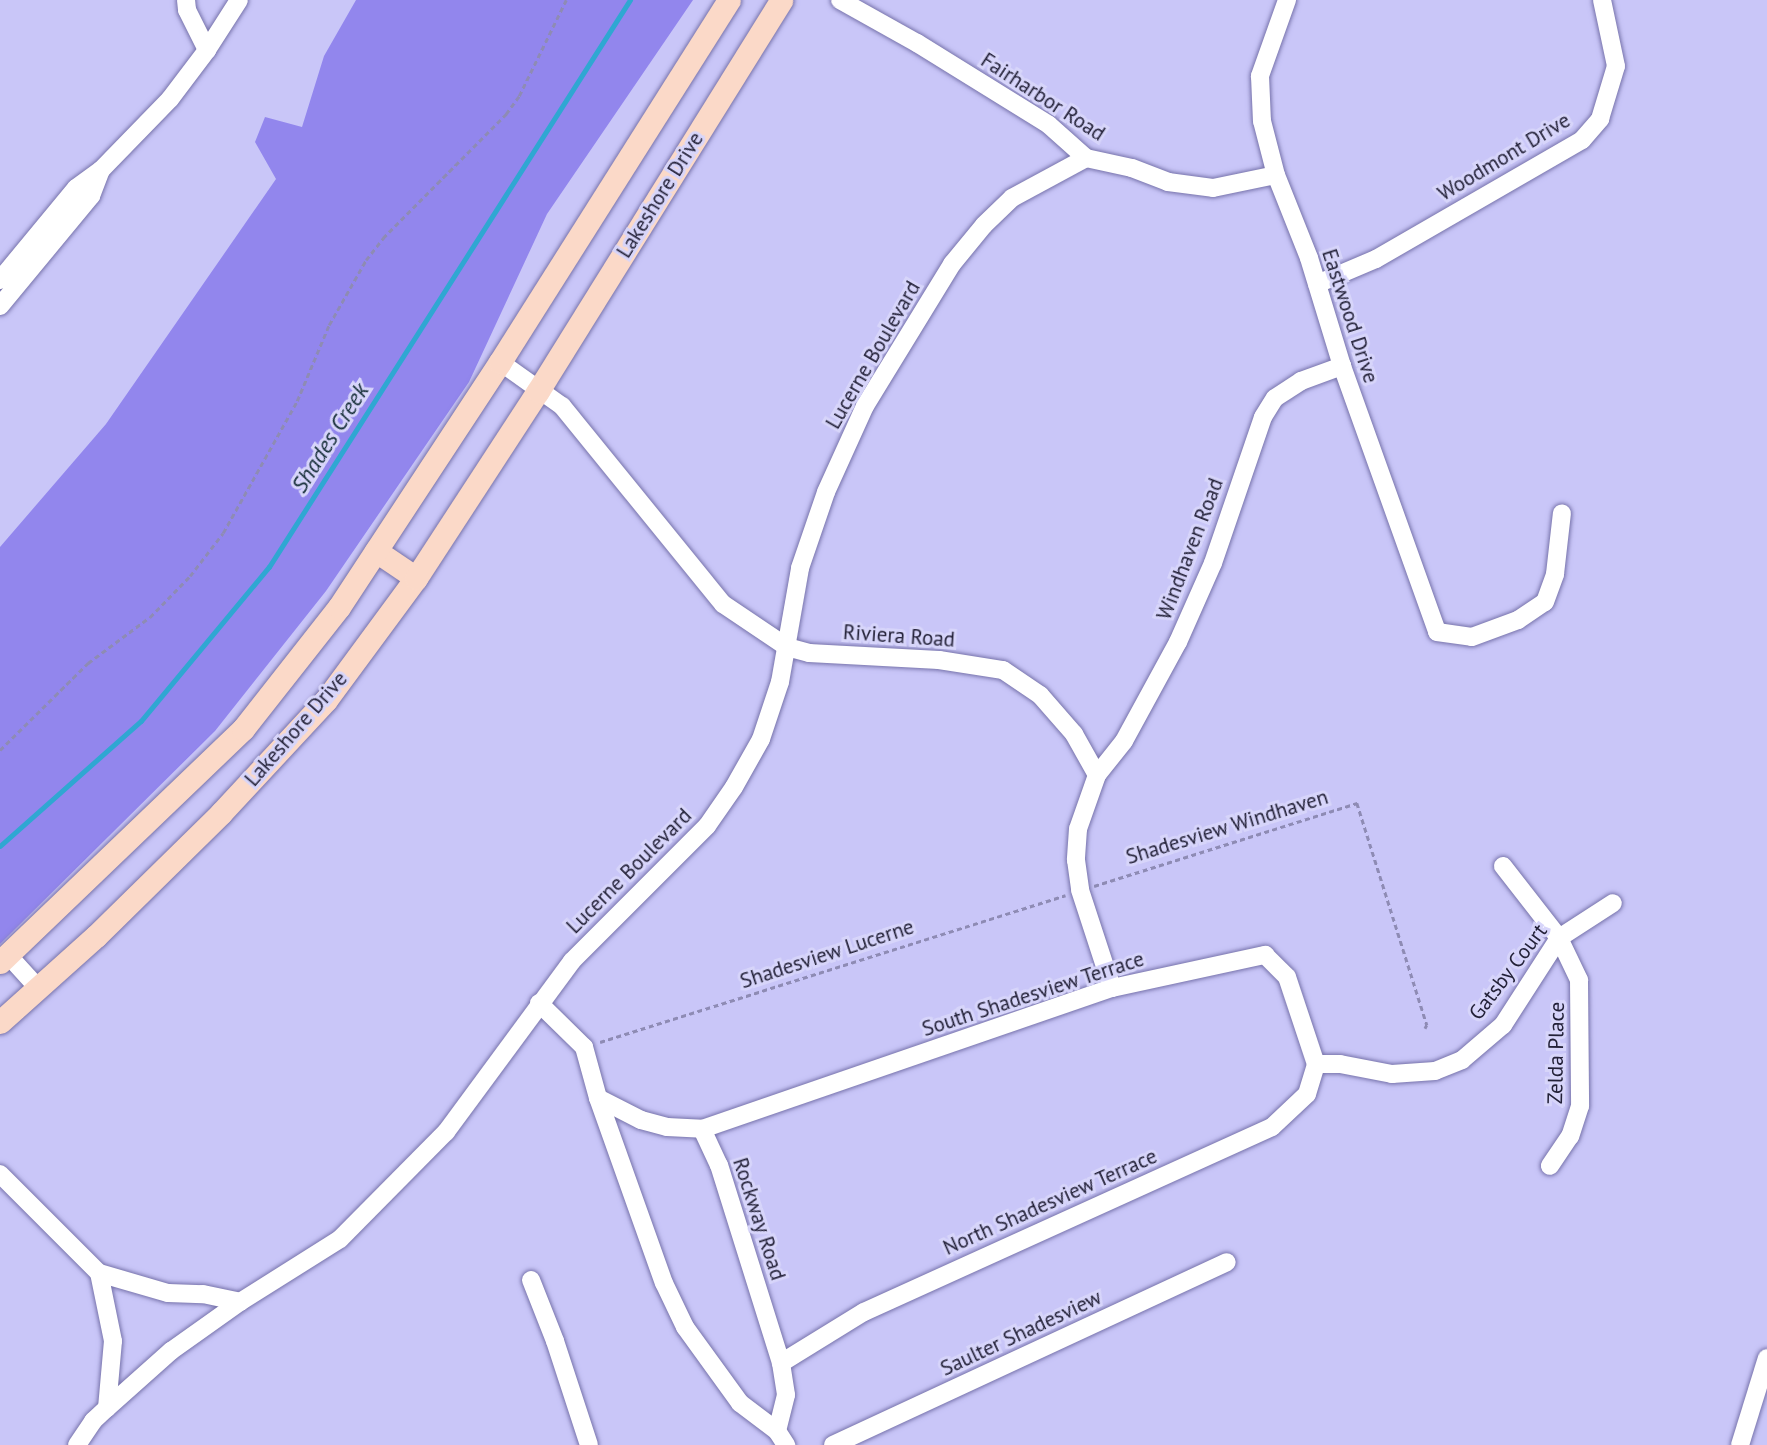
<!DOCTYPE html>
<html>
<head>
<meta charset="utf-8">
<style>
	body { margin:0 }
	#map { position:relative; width:1767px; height:1445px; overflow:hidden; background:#c9c6f8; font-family:"PT Sans",sans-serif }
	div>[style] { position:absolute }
	.forest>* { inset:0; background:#9286ed }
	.stream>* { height:4.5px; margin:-2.25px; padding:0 2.25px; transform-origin:2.25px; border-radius:2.25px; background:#2fa7d2 }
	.path>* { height:2.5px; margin-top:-1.25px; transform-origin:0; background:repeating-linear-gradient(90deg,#8e8bb4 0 5px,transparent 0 8.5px) }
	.roads { filter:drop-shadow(0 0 2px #7773ab) drop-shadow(0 0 2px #7773ab) }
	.minor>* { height:18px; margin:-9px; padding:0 9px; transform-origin:9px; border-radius:9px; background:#fff }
	.major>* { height:23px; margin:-11.5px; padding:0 11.5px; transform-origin:11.5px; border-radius:11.5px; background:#fbd9c8 }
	span { translate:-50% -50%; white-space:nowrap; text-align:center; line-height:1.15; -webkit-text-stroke:6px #d7d5fa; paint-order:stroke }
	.street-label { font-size:21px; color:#232138 }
	.water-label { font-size:23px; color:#162e38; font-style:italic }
</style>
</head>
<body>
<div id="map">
	<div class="forest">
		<i style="clip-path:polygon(356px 0,693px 0,547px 214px,469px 382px,326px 591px,215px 731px,0 944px,0 547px,106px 424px,276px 179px,255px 142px,265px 117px,302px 127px,324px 56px)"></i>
	</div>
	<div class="stream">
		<i style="left:0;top:846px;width:188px;rotate:-41.6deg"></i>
		<i style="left:141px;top:721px;width:200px;rotate:-50.3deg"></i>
		<i style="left:269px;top:567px;width:672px;rotate:-57.52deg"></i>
	</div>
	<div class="path">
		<i style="left:0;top:750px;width:124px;rotate:-44.7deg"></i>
		<i style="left:88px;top:663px;width:77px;rotate:-36.6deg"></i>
		<i style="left:150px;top:617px;width:57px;rotate:-45.7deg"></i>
		<i style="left:190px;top:576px;width:54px;rotate:-52.5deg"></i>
		<i style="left:223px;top:533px;width:151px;rotate:-60.7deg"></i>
		<i style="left:297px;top:401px;width:82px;rotate:-67.2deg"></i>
		<i style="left:329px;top:325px;width:75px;rotate:-60.4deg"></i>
		<i style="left:366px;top:260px;width:28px;rotate:-52deg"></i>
		<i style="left:383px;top:238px;width:175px;rotate:-45.2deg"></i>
		<i style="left:506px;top:114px;width:22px;rotate:-54deg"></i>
		<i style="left:519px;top:96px;width:107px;rotate:-63.9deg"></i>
		<i style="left:1094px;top:886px;width:276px;rotate:-17.5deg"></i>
		<i style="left:1357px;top:803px;width:233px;rotate:72.5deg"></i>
		<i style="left:1427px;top:1025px;width:4px;rotate:117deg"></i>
		<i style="left:600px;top:1042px;width:488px;rotate:-17.5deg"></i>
	</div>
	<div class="roads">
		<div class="minor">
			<i style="left:186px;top:0;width:10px;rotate:84deg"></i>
			<i style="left:187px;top:10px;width:45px;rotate:63.4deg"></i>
			<i style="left:840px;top:0;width:88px;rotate:29.2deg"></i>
			<i style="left:917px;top:43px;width:155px;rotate:31.8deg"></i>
			<i style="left:1049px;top:125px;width:50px;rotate:41.7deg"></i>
			<i style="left:1086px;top:158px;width:47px;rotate:12.3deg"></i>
			<i style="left:1132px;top:168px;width:39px;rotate:21deg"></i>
			<i style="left:1168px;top:182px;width:45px;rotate:7.6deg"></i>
			<i style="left:1213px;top:188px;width:64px;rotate:-11.7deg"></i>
			<i style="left:1287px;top:0;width:81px;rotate:109.6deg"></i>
			<i style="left:1260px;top:76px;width:45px;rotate:87.5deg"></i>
			<i style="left:1262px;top:121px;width:56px;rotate:75.5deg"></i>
			<i style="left:1276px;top:175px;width:89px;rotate:68.3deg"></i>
			<i style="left:1309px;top:258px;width:113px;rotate:73deg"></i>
			<i style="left:1342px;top:366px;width:282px;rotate:70.3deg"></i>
			<i style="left:1437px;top:632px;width:35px;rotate:8deg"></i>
			<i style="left:1472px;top:637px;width:49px;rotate:-20.3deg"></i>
			<i style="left:1518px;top:620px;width:32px;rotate:-34deg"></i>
			<i style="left:1545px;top:602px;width:30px;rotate:-70deg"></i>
			<i style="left:1555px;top:574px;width:61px;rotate:-83.5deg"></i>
			<i style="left:0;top:280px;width:119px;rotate:-50.4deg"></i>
			<i style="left:76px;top:188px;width:31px;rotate:-36deg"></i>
			<i style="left:101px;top:170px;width:99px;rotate:-45.8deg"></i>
			<i style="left:170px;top:99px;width:61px;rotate:-52.9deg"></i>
			<i style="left:207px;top:50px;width:59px;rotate:-57.4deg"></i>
			<i style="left:1317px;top:284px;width:64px;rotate:-23deg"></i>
			<i style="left:1376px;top:259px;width:238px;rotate:-30deg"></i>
			<i style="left:1582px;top:140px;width:28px;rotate:-49deg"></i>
			<i style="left:1600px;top:119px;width:55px;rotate:-73.2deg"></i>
			<i style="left:1616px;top:66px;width:67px;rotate:-102deg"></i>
			<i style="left:0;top:306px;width:143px;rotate:-50.4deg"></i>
			<i style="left:91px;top:196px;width:28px;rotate:-69deg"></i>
			<i style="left:500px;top:362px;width:76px;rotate:35.4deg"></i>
			<i style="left:562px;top:406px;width:255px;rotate:50.9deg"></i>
			<i style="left:723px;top:604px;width:77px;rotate:33.9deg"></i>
			<i style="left:787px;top:647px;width:23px;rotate:15deg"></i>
			<i style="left:809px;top:653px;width:130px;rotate:3.1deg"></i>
			<i style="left:939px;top:660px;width:65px;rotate:8.9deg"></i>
			<i style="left:1003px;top:670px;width:45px;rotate:34deg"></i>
			<i style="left:1040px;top:695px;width:52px;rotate:48.9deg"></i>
			<i style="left:1074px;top:734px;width:47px;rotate:60.7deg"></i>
			<i style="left:1097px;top:775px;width:57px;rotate:109.4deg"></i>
			<i style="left:1078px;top:829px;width:31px;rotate:94deg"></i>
			<i style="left:1076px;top:860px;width:30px;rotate:82deg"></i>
			<i style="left:1080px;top:890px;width:103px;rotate:71.9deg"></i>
			<i style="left:1097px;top:775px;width:43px;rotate:-51.5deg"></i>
			<i style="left:1124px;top:741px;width:113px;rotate:-61.4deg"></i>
			<i style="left:1178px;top:642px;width:86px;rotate:-66.1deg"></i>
			<i style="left:1213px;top:563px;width:154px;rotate:-71.1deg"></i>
			<i style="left:1263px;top:417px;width:22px;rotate:-58deg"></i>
			<i style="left:1275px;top:398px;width:31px;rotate:-33deg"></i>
			<i style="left:1301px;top:381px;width:44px;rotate:-20.1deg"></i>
			<i style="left:1503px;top:866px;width:91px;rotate:52.1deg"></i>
			<i style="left:1559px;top:938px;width:47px;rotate:64.5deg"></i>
			<i style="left:1579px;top:980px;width:126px;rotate:89.5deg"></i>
			<i style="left:1580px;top:1106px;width:32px;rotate:108deg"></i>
			<i style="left:1570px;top:1136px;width:36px;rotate:124deg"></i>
			<i style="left:8px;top:955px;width:45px;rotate:47.7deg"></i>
			<i style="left:539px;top:1003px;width:63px;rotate:44.4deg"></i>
			<i style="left:584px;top:1047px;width:53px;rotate:74.6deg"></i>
			<i style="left:598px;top:1098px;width:196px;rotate:70.4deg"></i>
			<i style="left:664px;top:1283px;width:49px;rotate:64.5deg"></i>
			<i style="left:685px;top:1327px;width:94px;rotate:54.1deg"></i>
			<i style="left:740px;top:1403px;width:46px;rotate:37.1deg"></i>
			<i style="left:1316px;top:1064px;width:24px"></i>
			<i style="left:1340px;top:1064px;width:53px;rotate:10.9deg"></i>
			<i style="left:1392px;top:1074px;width:43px;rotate:-4deg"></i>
			<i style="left:1435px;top:1071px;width:29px;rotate:-22deg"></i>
			<i style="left:1462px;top:1060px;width:54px;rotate:-40.5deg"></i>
			<i style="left:1503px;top:1025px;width:103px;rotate:-57.2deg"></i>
			<i style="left:1559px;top:938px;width:64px;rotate:-32.9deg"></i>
			<i style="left:598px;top:1098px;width:48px;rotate:27.1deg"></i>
			<i style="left:641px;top:1120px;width:27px;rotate:15deg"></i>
			<i style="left:667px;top:1127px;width:35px;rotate:3deg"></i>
			<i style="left:702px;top:1129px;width:434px;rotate:-19deg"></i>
			<i style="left:1112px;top:988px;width:157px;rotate:-12.2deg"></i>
			<i style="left:1265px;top:955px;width:31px;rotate:45deg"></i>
			<i style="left:1287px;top:977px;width:92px;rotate:71.6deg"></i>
			<i style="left:702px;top:1129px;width:40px;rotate:65deg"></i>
			<i style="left:719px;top:1165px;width:207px;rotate:72.6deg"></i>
			<i style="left:781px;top:1363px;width:32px;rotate:81deg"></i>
			<i style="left:786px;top:1395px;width:37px;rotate:104deg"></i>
			<i style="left:777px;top:1431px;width:17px;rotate:57deg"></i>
			<i style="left:0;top:1174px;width:140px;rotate:45deg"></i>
			<i style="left:99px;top:1273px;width:72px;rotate:16.2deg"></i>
			<i style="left:168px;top:1293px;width:35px;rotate:2deg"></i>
			<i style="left:203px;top:1294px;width:38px;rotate:12deg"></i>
			<i style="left:240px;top:1302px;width:118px;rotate:-32.2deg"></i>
			<i style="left:340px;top:1239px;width:151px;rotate:-45.3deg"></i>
			<i style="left:446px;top:1132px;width:212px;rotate:-53.6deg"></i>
			<i style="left:572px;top:961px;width:191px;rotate:-45deg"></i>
			<i style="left:707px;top:826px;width:47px;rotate:-55.3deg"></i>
			<i style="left:734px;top:787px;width:55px;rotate:-60.6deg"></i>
			<i style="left:761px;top:739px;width:60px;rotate:-71.6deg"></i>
			<i style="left:780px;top:682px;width:116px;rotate:-80deg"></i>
			<i style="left:800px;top:568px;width:80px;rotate:-71.1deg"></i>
			<i style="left:826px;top:492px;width:94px;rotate:-65.6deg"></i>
			<i style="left:865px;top:406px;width:167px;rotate:-58.5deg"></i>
			<i style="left:952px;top:264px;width:50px;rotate:-50.6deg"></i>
			<i style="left:984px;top:225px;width:39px;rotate:-44deg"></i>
			<i style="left:1012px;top:198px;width:84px;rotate:-28.4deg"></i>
			<i style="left:531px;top:1280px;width:66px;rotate:68.5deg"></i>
			<i style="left:555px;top:1341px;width:109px;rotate:71.9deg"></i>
			<i style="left:781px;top:1363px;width:97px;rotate:-31.6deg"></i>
			<i style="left:864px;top:1312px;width:448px;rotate:-24.4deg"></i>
			<i style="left:1272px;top:1127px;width:48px;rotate:-43.3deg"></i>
			<i style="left:1307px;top:1094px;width:31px;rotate:-73deg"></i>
			<i style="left:107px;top:1408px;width:86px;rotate:-41.7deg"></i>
			<i style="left:171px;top:1351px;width:85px;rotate:-35.4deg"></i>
			<i style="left:77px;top:1445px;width:29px;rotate:-56deg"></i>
			<i style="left:93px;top:1421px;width:19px;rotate:-43deg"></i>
			<i style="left:107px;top:1408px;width:67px;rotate:-84.9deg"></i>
			<i style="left:113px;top:1341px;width:69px;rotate:-101.6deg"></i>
			<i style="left:833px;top:1445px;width:434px;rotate:-24.9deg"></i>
			<i style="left:1740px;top:1445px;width:91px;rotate:-72.8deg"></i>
		</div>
		<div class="major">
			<i style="left:376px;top:551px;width:48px;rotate:34deg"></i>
			<i style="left:0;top:962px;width:337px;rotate:-43.8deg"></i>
			<i style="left:243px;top:729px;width:155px;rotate:-51.8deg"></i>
			<i style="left:339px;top:607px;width:293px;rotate:-56.7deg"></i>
			<i style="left:500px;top:362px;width:428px;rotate:-57.7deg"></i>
			<i style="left:0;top:1022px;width:129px;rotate:-41.9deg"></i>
			<i style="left:96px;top:936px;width:175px;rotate:-44.5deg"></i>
			<i style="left:221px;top:813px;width:154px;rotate:-47.1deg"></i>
			<i style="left:326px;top:700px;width:152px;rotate:-53.6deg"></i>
			<i style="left:416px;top:578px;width:223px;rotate:-56.9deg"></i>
			<i style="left:538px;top:391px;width:460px;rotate:-58.1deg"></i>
		</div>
	</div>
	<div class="street-label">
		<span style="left:1043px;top:97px;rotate:33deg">Fairharbor Road</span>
		<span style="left:1504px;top:157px;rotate:-31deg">Woodmont Drive</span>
		<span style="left:660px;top:195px;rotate:-58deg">Lakeshore Drive</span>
		<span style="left:1350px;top:316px;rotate:72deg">Eastwood Drive</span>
		<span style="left:873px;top:355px;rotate:-60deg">Lucerne Boulevard</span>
		<span style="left:1190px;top:549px;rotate:-69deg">Windhaven Road</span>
		<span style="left:899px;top:636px;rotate:4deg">Riviera Road</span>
		<span style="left:296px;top:729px;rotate:-49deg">Lakeshore Drive</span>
		<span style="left:1227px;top:827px;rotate:-17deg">Shadesview Windhaven</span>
		<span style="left:629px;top:871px;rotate:-45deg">Lucerne Boulevard</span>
		<span style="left:827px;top:954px;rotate:-18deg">Shadesview Lucerne</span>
		<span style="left:1508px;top:972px;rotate:-53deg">Gatsby Court</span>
		<span style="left:1033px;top:994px;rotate:-18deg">South Shadesview Terrace</span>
		<span style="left:1556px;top:1053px;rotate:-89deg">Zelda Place</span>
		<span style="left:1050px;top:1202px;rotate:-24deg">North Shadesview Terrace</span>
		<span style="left:759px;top:1219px;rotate:72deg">Rockway Road</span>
		<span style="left:1021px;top:1333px;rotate:-25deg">Saulter Shadesview</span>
	</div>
	<div class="water-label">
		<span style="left:330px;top:438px;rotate:-58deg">Shades Creek</span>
	</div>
</div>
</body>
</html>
